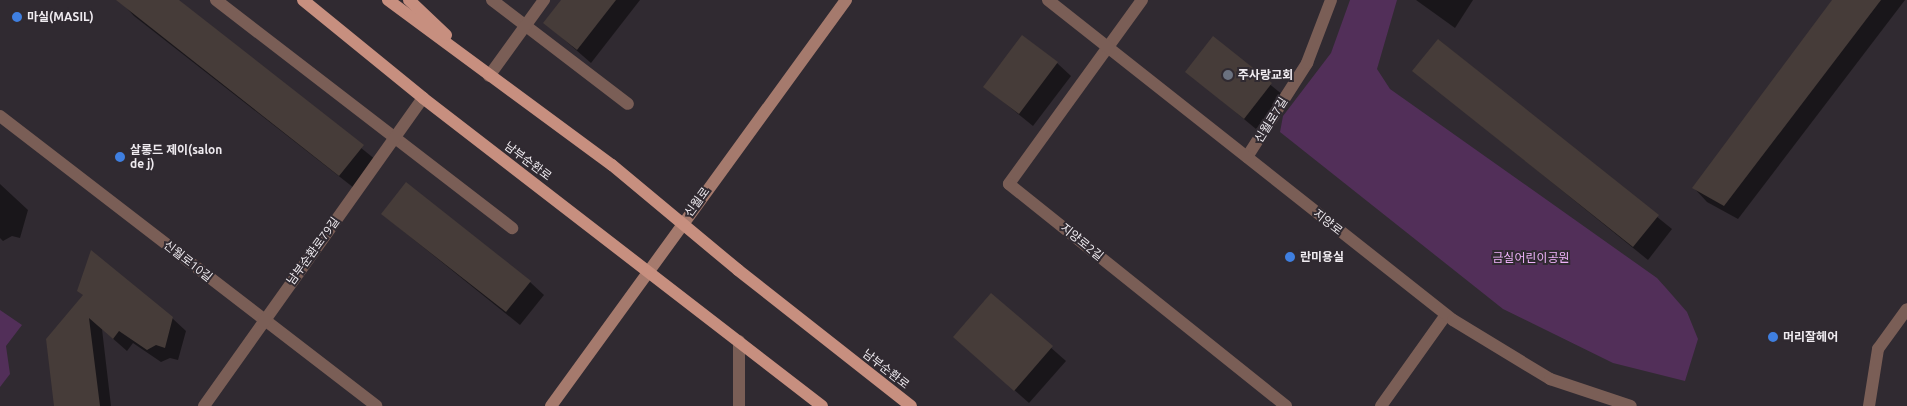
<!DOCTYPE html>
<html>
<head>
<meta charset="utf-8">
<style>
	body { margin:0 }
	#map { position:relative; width:1907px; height:406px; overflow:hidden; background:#302a31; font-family:Ubuntu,"Noto Sans KR",sans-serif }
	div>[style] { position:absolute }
	.green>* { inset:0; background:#522f59 }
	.shadow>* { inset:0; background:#0007 }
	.building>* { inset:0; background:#463c39 }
	.minor>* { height:12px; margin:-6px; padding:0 6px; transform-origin:6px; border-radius:6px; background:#7a5e56 }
	.tertiary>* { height:12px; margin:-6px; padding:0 6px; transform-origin:6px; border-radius:6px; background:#7a5e56 }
	.secondary>* { height:12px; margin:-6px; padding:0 6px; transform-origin:6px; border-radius:6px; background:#a57a6d }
	.primary>* { height:12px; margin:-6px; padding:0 6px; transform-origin:6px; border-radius:6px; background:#c78f7f }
	.dots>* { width:14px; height:14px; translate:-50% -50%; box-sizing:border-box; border:2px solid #302a31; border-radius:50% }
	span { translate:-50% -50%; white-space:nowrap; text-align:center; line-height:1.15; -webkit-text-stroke:4px #302a31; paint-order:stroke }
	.poi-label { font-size:12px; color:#efebf0; font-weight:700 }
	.left { translate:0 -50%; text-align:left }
	.street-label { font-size:12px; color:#efebf0 }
	.park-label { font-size:12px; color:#efb3fa }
</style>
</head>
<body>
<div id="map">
	<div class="green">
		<i style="clip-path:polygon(1350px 0,1397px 0,1377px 69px,1390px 89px,1657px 278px,1666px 288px,1687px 312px,1698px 339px,1685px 381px,1613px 363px,1503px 309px,1280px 132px,1283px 116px,1331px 53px)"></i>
		<i style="clip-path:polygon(0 310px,22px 325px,6px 346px,10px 374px,0 387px)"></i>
	</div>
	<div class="shadow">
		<i style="clip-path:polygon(123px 0,178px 0,376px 160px,354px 188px,134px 16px,121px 2px)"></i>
		<i style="clip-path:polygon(563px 0,640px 0,591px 63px,545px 23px)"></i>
		<i style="clip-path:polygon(1416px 0,1473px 0,1455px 28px)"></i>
		<i style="clip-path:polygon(1833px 0,1905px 0,1738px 219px,1707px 202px,1694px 188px)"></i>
		<i style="clip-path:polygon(1213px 38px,1283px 95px,1256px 129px,1187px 72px)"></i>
		<i style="clip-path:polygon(1439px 40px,1672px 229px,1648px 260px,1414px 71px)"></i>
		<i style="clip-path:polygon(1057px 63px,1071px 76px,1033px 126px,985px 87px)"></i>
		<i style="clip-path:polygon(0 184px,28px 210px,20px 238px,12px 236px,3px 241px,0 238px)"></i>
		<i style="clip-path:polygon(382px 214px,530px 282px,544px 295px,520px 325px)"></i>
		<i style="clip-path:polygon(991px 295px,1066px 361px,1029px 403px,954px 337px)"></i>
		<i style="clip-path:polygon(84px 296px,172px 318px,186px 331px,178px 360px,170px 358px,161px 362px,133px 343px,127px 351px,102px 329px,111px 406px,56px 406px)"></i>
	</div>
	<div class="building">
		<i style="clip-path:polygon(116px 0,179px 0,364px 145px,339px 176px)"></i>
		<i style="clip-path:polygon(561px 0,616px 0,577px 50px,543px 23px)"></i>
		<i style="clip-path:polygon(1832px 0,1881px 0,1724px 206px,1692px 188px)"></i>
		<i style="clip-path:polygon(1022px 35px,1058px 62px,1019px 114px,983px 87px)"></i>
		<i style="clip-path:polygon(1213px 36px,1272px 83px,1244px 119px,1185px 72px)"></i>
		<i style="clip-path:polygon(1438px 39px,1659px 215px,1633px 247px,1412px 71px)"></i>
		<i style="clip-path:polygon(406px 182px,531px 281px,506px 312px,381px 214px)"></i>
		<i style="clip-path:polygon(91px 250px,173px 317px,165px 348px,156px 345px,147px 350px,119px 331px,113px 339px,89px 318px,100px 406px,54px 406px,46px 339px,83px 295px,77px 291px)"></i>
		<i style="clip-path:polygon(991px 293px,1053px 346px,1014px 391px,953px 337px)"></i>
	</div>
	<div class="minor">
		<i style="left:216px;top:0;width:374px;rotate:37.6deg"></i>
		<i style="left:492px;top:0;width:171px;rotate:37.4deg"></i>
		<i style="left:1142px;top:0;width:227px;rotate:125.9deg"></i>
		<i style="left:1009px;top:184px;width:355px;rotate:38.7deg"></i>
		<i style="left:489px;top:76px;width:94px;rotate:-54.1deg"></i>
		<i style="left:0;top:116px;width:475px;rotate:37.6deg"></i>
		<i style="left:1247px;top:157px;width:112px;rotate:-57.4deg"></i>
		<i style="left:1307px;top:63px;width:67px;rotate:-69.1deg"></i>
		<i style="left:739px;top:341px;width:65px;rotate:90deg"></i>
		<i style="left:204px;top:406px;width:378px;rotate:-54.6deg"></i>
		<i style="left:1381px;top:406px;width:112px;rotate:-54.5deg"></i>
		<i style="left:1869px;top:406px;width:58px;rotate:-81deg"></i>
		<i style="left:1878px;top:349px;width:49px;rotate:-54.1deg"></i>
	</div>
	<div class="tertiary">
		<i style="left:1048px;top:0;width:516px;rotate:38.31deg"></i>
		<i style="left:1453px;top:320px;width:114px;rotate:31.3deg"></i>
		<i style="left:1550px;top:379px;width:85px;rotate:18.4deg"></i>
	</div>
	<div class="secondary">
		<i style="left:551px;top:406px;width:502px;rotate:-54deg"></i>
	</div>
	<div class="primary">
		<i style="left:303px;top:0;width:155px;rotate:39.2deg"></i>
		<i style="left:423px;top:98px;width:504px;rotate:37.67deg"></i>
		<i style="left:388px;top:0;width:278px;rotate:36.4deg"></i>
		<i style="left:612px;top:165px;width:164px;rotate:39.8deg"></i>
		<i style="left:738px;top:270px;width:220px;rotate:38.2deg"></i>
		<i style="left:409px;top:0;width:51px;rotate:43.4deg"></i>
	</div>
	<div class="dots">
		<i style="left:17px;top:17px;background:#3f7fe0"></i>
		<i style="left:1228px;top:75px;background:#6b7280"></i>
		<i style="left:120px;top:157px;background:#3f7fe0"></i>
		<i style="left:1290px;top:257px;background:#3f7fe0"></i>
		<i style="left:1773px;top:337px;background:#3f7fe0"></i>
	</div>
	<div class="poi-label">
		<span class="left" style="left:27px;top:17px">마실(MASIL)</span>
		<span class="left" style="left:1238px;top:75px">주사랑교회</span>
		<span class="left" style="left:130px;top:157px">살롱드 제이(salon<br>de j)</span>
		<span class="left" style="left:1300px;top:257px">란미용실</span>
		<span class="left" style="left:1783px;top:337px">머리잘헤어</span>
	</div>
	<div class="street-label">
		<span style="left:1271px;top:120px;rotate:-58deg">신월로7길</span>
		<span style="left:528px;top:161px;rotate:37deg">남부순환로</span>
		<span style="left:697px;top:202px;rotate:-54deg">신월로</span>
		<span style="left:1328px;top:222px;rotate:38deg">지양로</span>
		<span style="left:1082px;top:242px;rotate:39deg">지양로2길</span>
		<span style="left:313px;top:251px;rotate:-54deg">남부순환로79길</span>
		<span style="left:188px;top:261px;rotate:38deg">신월로10길</span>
		<span style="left:886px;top:369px;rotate:38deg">남부순환로</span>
	</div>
	<div class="park-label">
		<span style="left:1531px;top:258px">금실어린이공원</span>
	</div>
</div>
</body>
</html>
